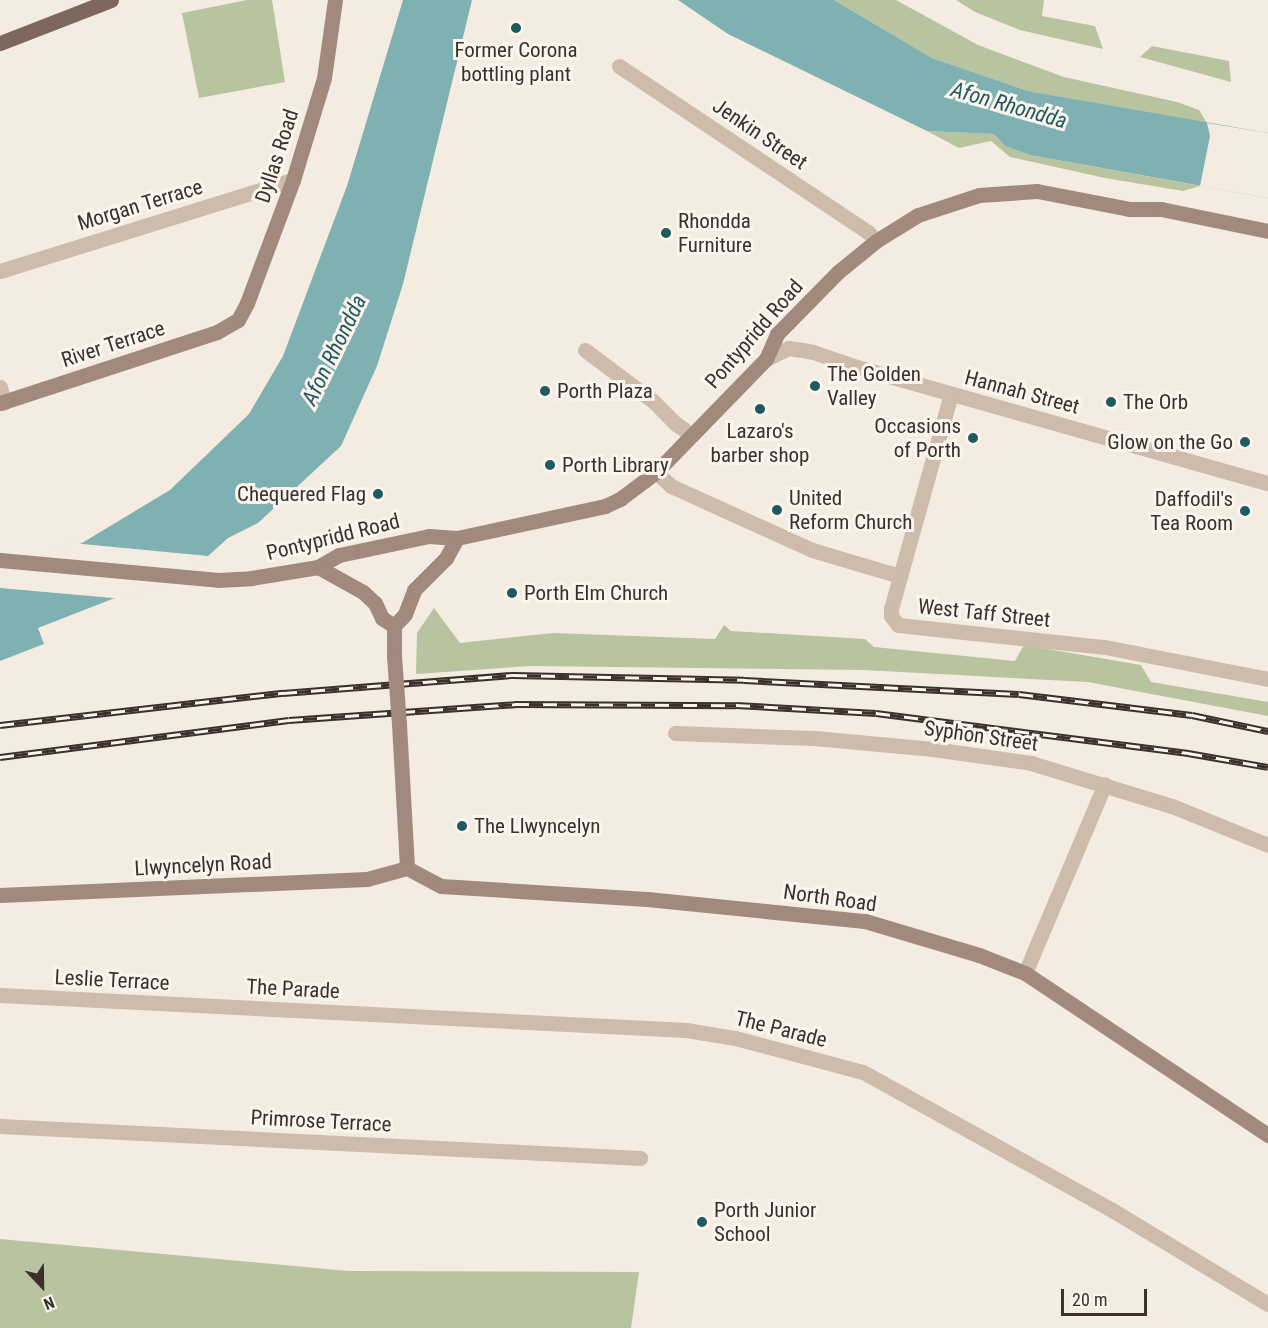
<!DOCTYPE html>
<html>
<head>
<meta charset="utf-8">
<style>
	body { margin:0 }
	#map { position:relative; width:1268px; height:1328px; overflow:hidden; background:#f4ebe1; font-family:"Roboto Condensed",sans-serif }
	div>[style] { position:absolute }
	.green>* { inset:0; background:#b8c4a0 }
	.water>* { inset:0; background:#7fb0b2 }
	.pier>* { inset:0; background:#f4ebe1 }
	.street>* { height:15px; margin:-7.5px; padding:0 7.5px; transform-origin:7.5px; border-radius:7.5px; background:#cdbbac }
	.secondary>* { height:15px; margin:-7.5px; padding:0 7.5px; transform-origin:7.5px; border-radius:7.5px; background:#a18a7d }
	.primary>* { height:15px; margin:-7.5px; padding:0 7.5px; transform-origin:7.5px; border-radius:7.5px; background:#7d675c }
	.rail>* { height:7px; margin-top:-3.5px; transform-origin:0; background:repeating-linear-gradient(90deg,#fbf5ee 0 14px,#3b302b 0 28px); box-sizing:border-box; border-block:2px solid #3b302b }
	.secondary-bridge>* { height:15px; margin:-7.5px; padding:0 7.5px; transform-origin:7.5px; border-radius:7.5px; background:#a18a7d }
	.dots>* { width:16px; height:16px; translate:-50% -50%; box-sizing:border-box; border:3px solid #fbf5ee; border-radius:50% }
	span { translate:-50% -50%; white-space:nowrap; text-align:center; line-height:1.15; -webkit-text-stroke:6px #fbf5ee; paint-order:stroke }
	.poi-label { font-size:21px; color:#3b302b }
	.left { translate:0 -50%; text-align:left }
	.right { translate:-100% -50%; text-align:right }
	.street-label { font-size:21px; color:#3b302b }
	.water-label { font-size:22px; color:#1f5a5e; font-style:italic }
	.north { position:absolute; left:12px; top:1256px; width:60px; height:60px; -webkit-text-stroke:4px #fbf5ee; paint-order:stroke; rotate:158deg; font-size:16px; font-weight:700; line-height:24px; text-align:center; color:#3b302b }
	.north::after { content:''; display:block; margin:auto; width:21px; height:27px; background:#3b302b; clip-path:polygon(50% 0,100% 100%,50% 72%,0 100%) }
	.scale { position:absolute; left:1061px; top:1289px; width:86px; height:27px; box-sizing:border-box; border:3px solid #3b302b; border-top:0; padding-left:8px; font-size:18px; line-height:21px; white-space:nowrap; color:#3b302b; -webkit-text-stroke:4px #fbf5ee; paint-order:stroke }
</style>
</head>
<body>
<div id="map">
	<div class="green">
		<i style="clip-path:polygon(247px 0,272px 0,285px 82px,199px 98px,182px 13px)"></i>
		<i style="clip-path:polygon(834px 0,896px 0,978px 45px,1064px 77px,1177px 102px,1199px 110px,1207px 123px,1028px 91px,932px 58px)"></i>
		<i style="clip-path:polygon(956px 0,1044px 0,1042px 16px,1095px 26px,1103px 49px,1020px 30px,975px 12px)"></i>
		<i style="clip-path:polygon(1152px 46px,1229px 61px,1231px 82px,1140px 57px)"></i>
		<i style="clip-path:polygon(927px 131px,994px 134px,1005px 146px,1030px 155px,1200px 186px,1183px 191px,1105px 178px,1010px 157px,991px 141px,959px 148px)"></i>
		<i style="clip-path:polygon(434px 608px,460px 643px,553px 633px,715px 639px,724px 625px,731px 631px,865px 639px,874px 647px,1015px 661px,1024px 645px,1141px 665px,1151px 682px,1268px 702px,1268px 716px,1088px 682px,864px 670px,530px 666px,416px 674px,417px 633px)"></i>
		<i style="clip-path:polygon(0 1239px,348px 1271px,639px 1272px,631px 1328px,0 1328px)"></i>
	</div>
	<div class="water">
		<i style="clip-path:polygon(403px 0,472px 0,403px 284px,377px 366px,341px 446px,258px 523px,228px 538px,208px 556px,166px 578px,38px 628px,44px 644px,0 661px,0 572px,82px 543px,170px 490px,249px 414px,283px 356px,347px 186px)"></i>
		<i style="clip-path:polygon(678px 0,834px 0,932px 58px,1028px 91px,1268px 133px,1268px 198px,1030px 155px,1005px 146px,994px 134px,927px 131px,728px 34px)"></i>
	</div>
	<div class="pier">
		<i style="clip-path:polygon(1207px 123px,1268px 133px,1268px 198px,1200px 186px,1210px 136px)"></i>
		<i style="clip-path:polygon(72px 543px,208px 556px,203px 562px,168px 581px,124px 599px,0 588px,0 569px)"></i>
	</div>
	<div class="street">
		<i style="left:619px;top:66px;width:299px;rotate:33.7deg"></i>
		<i style="left:868px;top:232px;width:12px;rotate:48deg"></i>
		<i style="left:0;top:271px;width:307px;rotate:-17.3deg"></i>
		<i style="left:585px;top:350px;width:85px;rotate:36.9deg"></i>
		<i style="left:653px;top:401px;width:33px;rotate:45deg"></i>
		<i style="left:676px;top:424px;width:19px;rotate:35deg"></i>
		<i style="left:766px;top:359px;width:25px;rotate:-26deg"></i>
		<i style="left:789px;top:348px;width:24px;rotate:9deg"></i>
		<i style="left:813px;top:352px;width:39px;rotate:19deg"></i>
		<i style="left:850px;top:365px;width:434px;rotate:15.8deg"></i>
		<i style="left:0;top:387px;width:16px;rotate:75deg"></i>
		<i style="left:951px;top:394px;width:223px;rotate:105.6deg"></i>
		<i style="left:891px;top:609px;width:7px;rotate:90deg"></i>
		<i style="left:891px;top:616px;width:11px;rotate:52deg"></i>
		<i style="left:898px;top:625px;width:208px;rotate:6.1deg"></i>
		<i style="left:1105px;top:647px;width:166px;rotate:11.1deg"></i>
		<i style="left:656px;top:472px;width:21px;rotate:43deg"></i>
		<i style="left:671px;top:486px;width:155px;rotate:24.4deg"></i>
		<i style="left:812px;top:550px;width:92px;rotate:16.5deg"></i>
		<i style="left:675px;top:733px;width:139px;rotate:2.1deg"></i>
		<i style="left:814px;top:738px;width:120px;rotate:5.3deg"></i>
		<i style="left:933px;top:749px;width:99px;rotate:8.1deg"></i>
		<i style="left:1031px;top:763px;width:147px;rotate:17deg"></i>
		<i style="left:1172px;top:806px;width:104px;rotate:22.1deg"></i>
		<i style="left:1025px;top:973px;width:205px;rotate:-67.1deg"></i>
		<i style="left:0;top:995px;width:687px;rotate:2.92deg"></i>
		<i style="left:686px;top:1030px;width:50px;rotate:9.3deg"></i>
		<i style="left:735px;top:1038px;width:132px;rotate:14.9deg"></i>
		<i style="left:863px;top:1072px;width:285px;rotate:29deg"></i>
		<i style="left:1112px;top:1210px;width:182px;rotate:31.1deg"></i>
		<i style="left:0;top:1126px;width:641px;rotate:2.86deg"></i>
	</div>
	<div class="secondary">
		<i style="left:0;top:403px;width:228px;rotate:-18.1deg"></i>
		<i style="left:217px;top:332px;width:24px;rotate:-30deg"></i>
		<i style="left:238px;top:320px;width:19px;rotate:-62deg"></i>
		<i style="left:247px;top:303px;width:131px;rotate:-69.5deg"></i>
		<i style="left:293px;top:180px;width:107px;rotate:-73.1deg"></i>
		<i style="left:324px;top:78px;width:79px;rotate:-82deg"></i>
		<i style="left:0;top:560px;width:219px;rotate:5.2deg"></i>
		<i style="left:218px;top:580px;width:33px;rotate:-3deg"></i>
		<i style="left:251px;top:578px;width:68px;rotate:-9.3deg"></i>
		<i style="left:318px;top:567px;width:24px;rotate:-30deg"></i>
		<i style="left:339px;top:555px;width:92px;rotate:-11.9deg"></i>
		<i style="left:429px;top:536px;width:28px;rotate:4deg"></i>
		<i style="left:457px;top:538px;width:151px;rotate:-12.2deg"></i>
		<i style="left:605px;top:506px;width:17px;rotate:-25deg"></i>
		<i style="left:620px;top:499px;width:45px;rotate:-36.9deg"></i>
		<i style="left:656px;top:472px;width:158px;rotate:-45.8deg"></i>
		<i style="left:766px;top:359px;width:27px;rotate:-66deg"></i>
		<i style="left:777px;top:334px;width:87px;rotate:-45.5deg"></i>
		<i style="left:838px;top:272px;width:49px;rotate:-39.2deg"></i>
		<i style="left:876px;top:241px;width:49px;rotate:-31.8deg"></i>
		<i style="left:918px;top:215px;width:64px;rotate:-18.2deg"></i>
		<i style="left:979px;top:195px;width:58px;rotate:-3.9deg"></i>
		<i style="left:1037px;top:191px;width:95px;rotate:11deg"></i>
		<i style="left:1130px;top:209px;width:31px"></i>
		<i style="left:1161px;top:209px;width:109px;rotate:11.6deg"></i>
		<i style="left:318px;top:567px;width:51px;rotate:29.1deg"></i>
		<i style="left:363px;top:592px;width:16px;rotate:43deg"></i>
		<i style="left:375px;top:603px;width:17px;rotate:65deg"></i>
		<i style="left:382px;top:618px;width:14px;rotate:34deg"></i>
		<i style="left:394px;top:656px;width:30px;rotate:-90deg"></i>
		<i style="left:394px;top:626px;width:16px;rotate:-47deg"></i>
		<i style="left:405px;top:614px;width:26px;rotate:-69deg"></i>
		<i style="left:414px;top:590px;width:45px;rotate:-45deg"></i>
		<i style="left:446px;top:558px;width:23px;rotate:-61deg"></i>
		<i style="left:399px;top:724px;width:144px;rotate:86.8deg"></i>
		<i style="left:407px;top:868px;width:38px;rotate:28deg"></i>
		<i style="left:441px;top:886px;width:206px;rotate:3.6deg"></i>
		<i style="left:647px;top:899px;width:219px;rotate:5.8deg"></i>
		<i style="left:865px;top:921px;width:119px;rotate:16.6deg"></i>
		<i style="left:979px;top:955px;width:49px;rotate:21.4deg"></i>
		<i style="left:1025px;top:973px;width:292px;rotate:33.7deg"></i>
		<i style="left:0;top:895px;width:367px;rotate:-2.5deg"></i>
		<i style="left:367px;top:879px;width:41px;rotate:-15.4deg"></i>
	</div>
	<div class="primary">
		<i style="left:0;top:43px;width:119px;rotate:-21.2deg"></i>
	</div>
	<div class="rail">
		<i style="left:0;top:725px;width:285px;rotate:-6.5deg"></i>
		<i style="left:283px;top:693px;width:231px;rotate:-4.5deg"></i>
		<i style="left:513px;top:675px;width:231px;rotate:1.2deg"></i>
		<i style="left:744px;top:680px;width:275px;rotate:2.9deg"></i>
		<i style="left:1019px;top:694px;width:174px;rotate:6.9deg"></i>
		<i style="left:1192px;top:715px;width:78px;rotate:11.9deg"></i>
		<i style="left:0;top:757px;width:291px;rotate:-7.3deg"></i>
		<i style="left:289px;top:720px;width:227px;rotate:-4deg"></i>
		<i style="left:515px;top:704px;width:221px;rotate:0.3deg"></i>
		<i style="left:736px;top:705px;width:140px;rotate:3.3deg"></i>
		<i style="left:876px;top:713px;width:315px;rotate:7.3deg"></i>
		<i style="left:1188px;top:753px;width:81px;rotate:9.9deg"></i>
	</div>
	<div class="secondary-bridge">
		<i style="left:394px;top:656px;width:68px;rotate:85.8deg"></i>
	</div>
	<div class="dots">
		<i style="left:516px;top:28px;background:#1f5a5e"></i>
		<i style="left:666px;top:233px;background:#1f5a5e"></i>
		<i style="left:815px;top:386px;background:#1f5a5e"></i>
		<i style="left:545px;top:391px;background:#1f5a5e"></i>
		<i style="left:1111px;top:402px;background:#1f5a5e"></i>
		<i style="left:760px;top:409px;background:#1f5a5e"></i>
		<i style="left:973px;top:438px;background:#1f5a5e"></i>
		<i style="left:1245px;top:442px;background:#1f5a5e"></i>
		<i style="left:550px;top:465px;background:#1f5a5e"></i>
		<i style="left:378px;top:494px;background:#1f5a5e"></i>
		<i style="left:777px;top:510px;background:#1f5a5e"></i>
		<i style="left:1245px;top:511px;background:#1f5a5e"></i>
		<i style="left:512px;top:593px;background:#1f5a5e"></i>
		<i style="left:462px;top:826px;background:#1f5a5e"></i>
		<i style="left:702px;top:1222px;background:#1f5a5e"></i>
	</div>
	<div class="poi-label">
		<span style="left:516px;top:62px">Former Corona<br>bottling plant</span>
		<span class="left" style="left:678px;top:233px">Rhondda<br>Furniture</span>
		<span class="left" style="left:827px;top:386px">The Golden<br>Valley</span>
		<span class="left" style="left:557px;top:391px">Porth Plaza</span>
		<span class="left" style="left:1123px;top:402px">The Orb</span>
		<span class="right" style="left:961px;top:438px">Occasions<br>of Porth</span>
		<span style="left:760px;top:443px">Lazaro's<br>barber shop</span>
		<span class="right" style="left:1233px;top:442px">Glow on the Go</span>
		<span class="left" style="left:562px;top:465px">Porth Library</span>
		<span class="right" style="left:366px;top:494px">Chequered Flag</span>
		<span class="left" style="left:789px;top:510px">United<br>Reform Church</span>
		<span class="right" style="left:1233px;top:511px">Daffodil's<br>Tea Room</span>
		<span class="left" style="left:524px;top:593px">Porth Elm Church</span>
		<span class="left" style="left:474px;top:826px">The Llwyncelyn</span>
		<span class="left" style="left:714px;top:1222px">Porth Junior<br>School</span>
	</div>
	<div class="street-label">
		<span style="left:760px;top:134px;rotate:34deg">Jenkin Street</span>
		<span style="left:277px;top:156px;rotate:-72deg">Dyllas Road</span>
		<span style="left:140px;top:205px;rotate:-17deg">Morgan Terrace</span>
		<span style="left:754px;top:334px;rotate:-49deg">Pontypridd Road</span>
		<span style="left:113px;top:344px;rotate:-18deg">River Terrace</span>
		<span style="left:1022px;top:392px;rotate:15deg">Hannah Street</span>
		<span style="left:333px;top:537px;rotate:-14deg">Pontypridd Road</span>
		<span style="left:984px;top:613px;rotate:6deg">West Taff Street</span>
		<span style="left:981px;top:736px;rotate:8deg">Syphon Street</span>
		<span style="left:203px;top:865px;rotate:-3deg">Llwyncelyn Road</span>
		<span style="left:830px;top:898px;rotate:8deg">North Road</span>
		<span style="left:112px;top:980px;rotate:3deg">Leslie Terrace</span>
		<span style="left:293px;top:989px;rotate:3deg">The Parade</span>
		<span style="left:781px;top:1029px;rotate:14deg">The Parade</span>
		<span style="left:321px;top:1121px;rotate:3deg">Primrose Terrace</span>
	</div>
	<div class="water-label">
		<span style="left:1009px;top:105px;rotate:16deg">Afon Rhondda</span>
		<span style="left:334px;top:350px;rotate:-64deg">Afon Rhondda</span>
	</div>
	<div class="north">N</div>
	<div class="scale">20 m</div>
</div>
</body>
</html>
